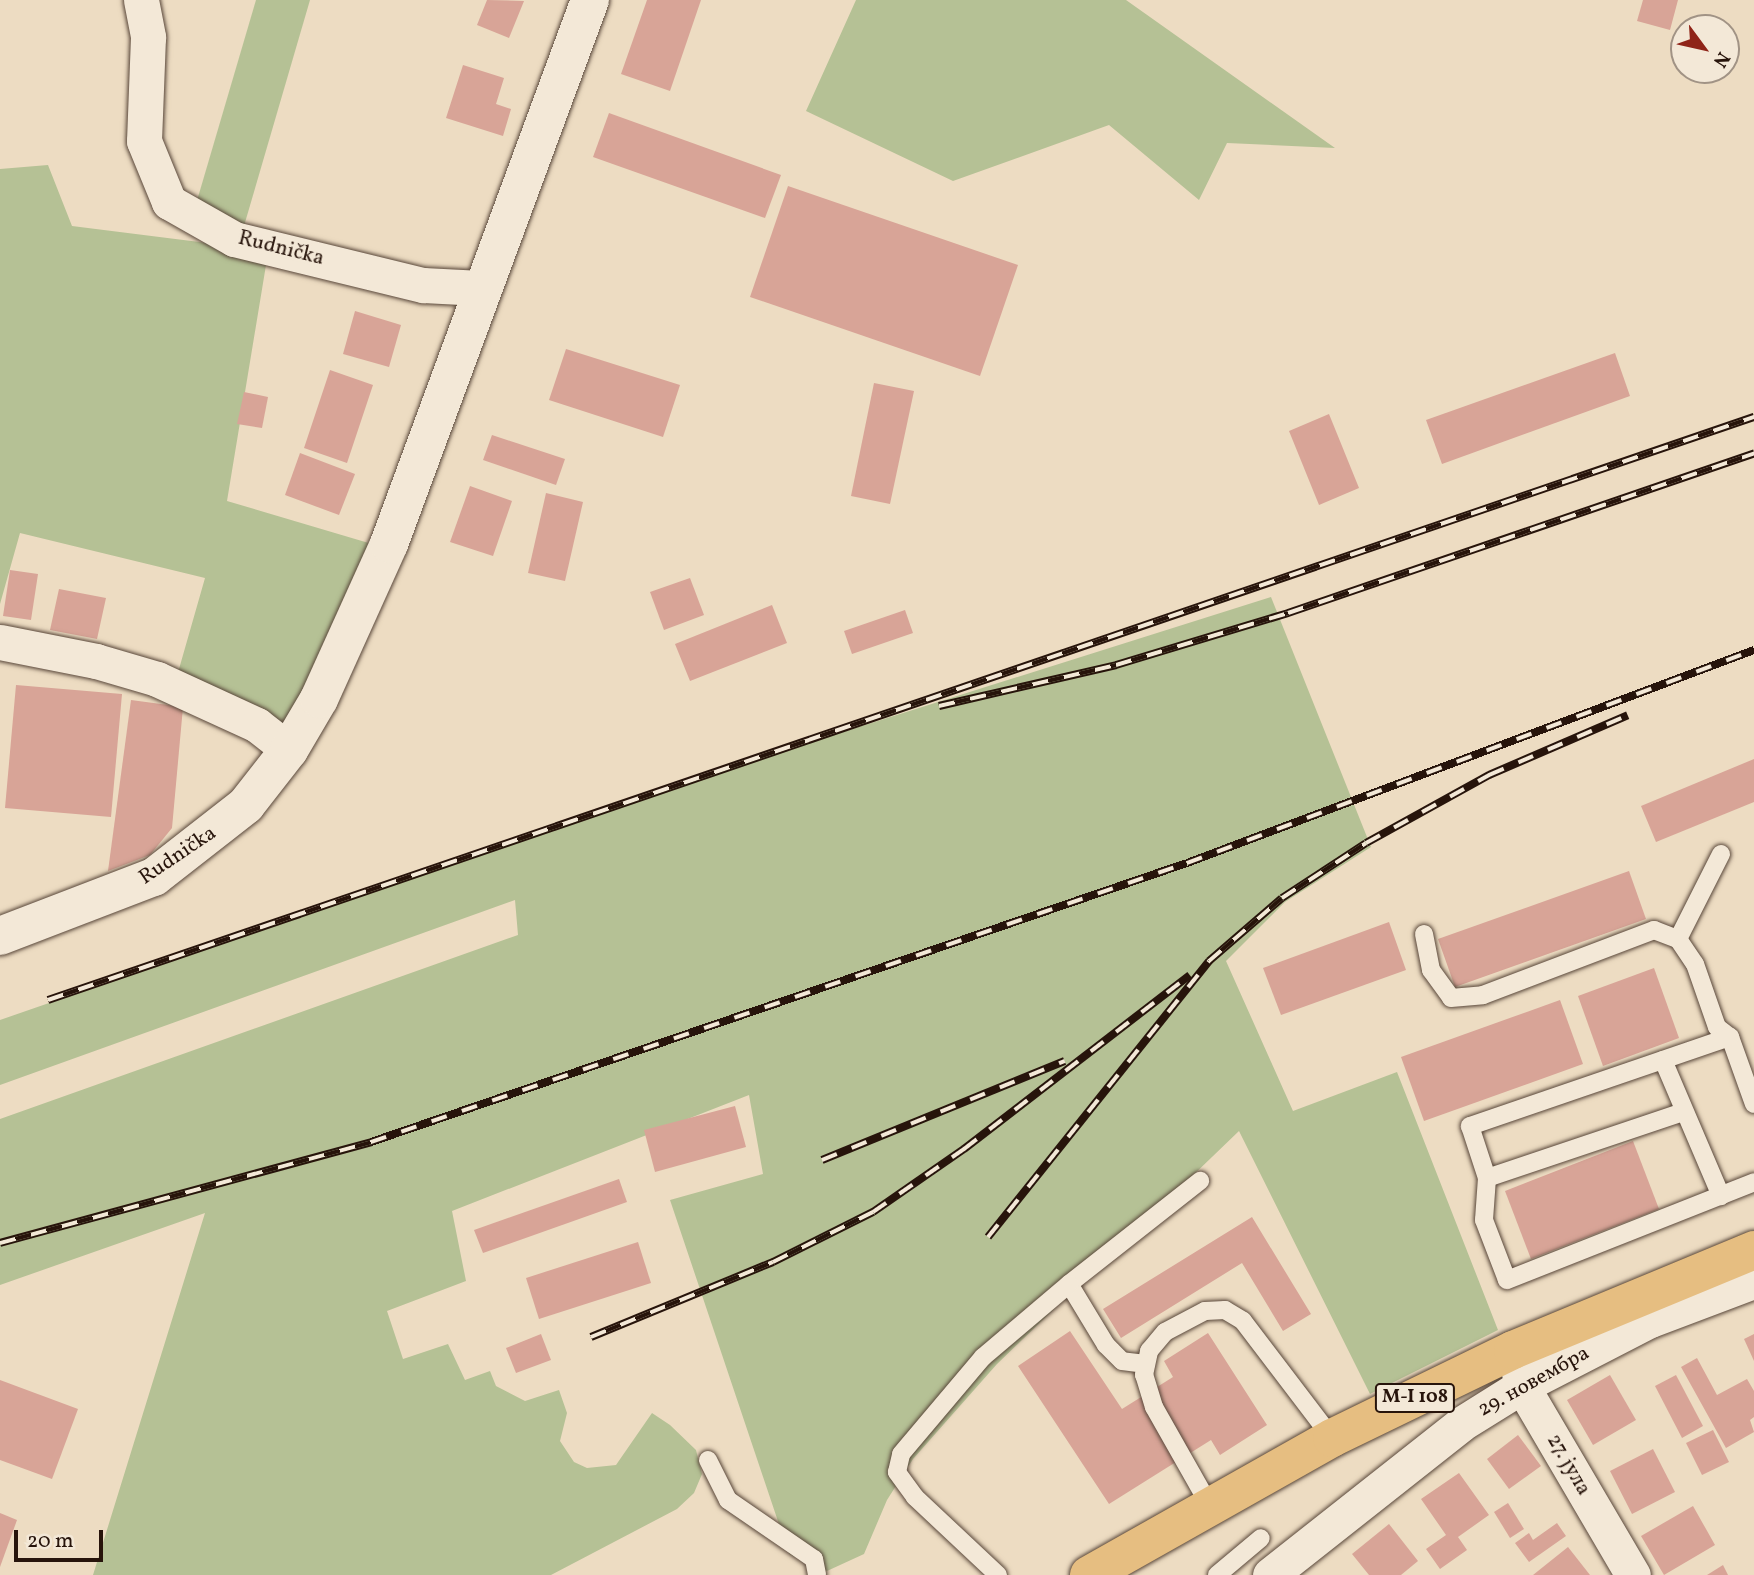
<!DOCTYPE html>
<html>
<head>
<meta charset="utf-8">
<style>
	body { margin:0 }
	#map { position:relative; width:1754px; height:1575px; overflow:hidden; background:#eddcc2; font-family:Vollkorn,serif }
	div>[style] { position:absolute }
	.green>* { inset:0; background:#b5c195 }
	.building>* { inset:0; background:#d8a497 }
	.roads { filter:drop-shadow(0 0 2px #584639) drop-shadow(0 0 2px #584639) }
	.lane>* { height:18px; margin:-9px; padding:0 9px; transform-origin:9px; border-radius:9px; background:#f3e8d7 }
	.street>* { height:35px; margin:-17.5px; padding:0 17.5px; transform-origin:17.5px; border-radius:17.5px; background:#f3e8d7 }
	.secondary>* { height:38px; margin:-19px; padding:0 19px; transform-origin:19px; border-radius:19px; background:#f3e8d7 }
	.primary>* { height:38px; margin:-19px; padding:0 19px; transform-origin:19px; border-radius:19px; background:#e6be81 }
	.rail>* { height:8px; margin-top:-4px; transform-origin:0; background:repeating-linear-gradient(90deg,#f3e8d7 0 16px,#27140b 0 32px); box-sizing:border-box; border-block:2px solid #27140b }
	span { translate:-50% -50%; white-space:nowrap; text-align:center; line-height:1.15; -webkit-text-stroke:5px #f3e8d7; paint-order:stroke }
	.shield-label span { padding:2px 5px; background:#f3e8d7; border:2px solid; border-radius:5px; -webkit-text-stroke-width:0 }
	.shield-label { font-size:19px; color:#27140b; font-weight:700 }
	.street-label { font-size:21px; color:#27140b }
	.north { position:absolute; left:1670px; top:14px; width:70px; height:70px; box-sizing:border-box; background:#f3e8d7; border:2px solid #a19385; border-radius:50%; rotate:123deg; font-size:19px; font-weight:700; line-height:28px; text-align:center; color:#27140b }
	.north::after { content:''; display:block; margin:auto; width:24px; height:32px; background:#8f2418; clip-path:polygon(50% 0,100% 100%,50% 72%,0 100%) }
	.scale { position:absolute; left:14px; top:1530px; width:89px; height:32px; box-sizing:border-box; border:4px solid #27140b; border-top:0; padding-left:9px; font-size:21px; line-height:24px; white-space:nowrap; color:#27140b; -webkit-text-stroke:5px #f3e8d7; paint-order:stroke }
</style>
</head>
<body>
<div id="map">
	<div class="green">
		<i style="clip-path:polygon(256px 0,310px 0,244px 226px,196px 204px)"></i>
		<i style="clip-path:polygon(856px 0,1126px 0,1335px 148px,1227px 143px,1199px 200px,1109px 125px,953px 181px,806px 111px)"></i>
		<i style="clip-path:polygon(48px 165px,72px 226px,239px 247px,267px 259px,227px 501px,372px 544px,316px 674px,270px 748px,173px 690px,205px 578px,20px 533px,0 604px,0 169px)"></i>
		<i style="clip-path:polygon(1271px 597px,1371px 847px,1285px 902px,1226px 961px,1293px 1111px,1397px 1072px,1498px 1330px,1370px 1394px,1239px 1131px,997px 1364px,913px 1459px,887px 1500px,864px 1554px,827px 1571px,789px 1554px,670px 1200px,763px 1174px,749px 1095px,452px 1211px,466px 1281px,387px 1311px,403px 1359px,448px 1344px,465px 1380px,490px 1371px,496px 1386px,525px 1401px,559px 1390px,567px 1413px,560px 1441px,574px 1462px,587px 1468px,616px 1465px,652px 1413px,670px 1425px,696px 1450px,702px 1474px,694px 1493px,677px 1509px,551px 1575px,93px 1575px,205px 1213px,0 1285px,0 1119px,518px 935px,515px 900px,0 1085px,0 1020px,713px 773px)"></i>
	</div>
	<div class="building">
		<i style="clip-path:polygon(487px 0,524px 1px,509px 38px,477px 25px)"></i>
		<i style="clip-path:polygon(647px 0,701px 0,670px 91px,621px 74px)"></i>
		<i style="clip-path:polygon(1643px 0,1678px 0,1670px 30px,1637px 21px)"></i>
		<i style="clip-path:polygon(463px 65px,504px 78px,496px 104px,511px 109px,503px 136px,446px 118px)"></i>
		<i style="clip-path:polygon(609px 113px,781px 175px,765px 218px,593px 157px)"></i>
		<i style="clip-path:polygon(788px 186px,1018px 265px,980px 376px,750px 297px)"></i>
		<i style="clip-path:polygon(355px 311px,401px 325px,389px 367px,343px 354px)"></i>
		<i style="clip-path:polygon(566px 349px,680px 385px,663px 437px,549px 400px)"></i>
		<i style="clip-path:polygon(1615px 353px,1630px 396px,1442px 464px,1426px 420px)"></i>
		<i style="clip-path:polygon(330px 370px,373px 385px,347px 463px,304px 448px)"></i>
		<i style="clip-path:polygon(874px 383px,914px 391px,890px 504px,851px 496px)"></i>
		<i style="clip-path:polygon(244px 392px,268px 397px,262px 428px,237px 424px)"></i>
		<i style="clip-path:polygon(1329px 414px,1359px 488px,1319px 505px,1289px 431px)"></i>
		<i style="clip-path:polygon(492px 435px,565px 459px,556px 485px,483px 460px)"></i>
		<i style="clip-path:polygon(300px 453px,355px 474px,339px 515px,285px 495px)"></i>
		<i style="clip-path:polygon(470px 486px,512px 501px,493px 556px,450px 542px)"></i>
		<i style="clip-path:polygon(546px 493px,583px 502px,565px 581px,528px 573px)"></i>
		<i style="clip-path:polygon(10px 570px,38px 574px,31px 620px,3px 616px)"></i>
		<i style="clip-path:polygon(690px 578px,704px 615px,664px 630px,650px 592px)"></i>
		<i style="clip-path:polygon(59px 589px,106px 598px,97px 639px,50px 630px)"></i>
		<i style="clip-path:polygon(772px 605px,787px 643px,690px 681px,675px 644px)"></i>
		<i style="clip-path:polygon(905px 610px,913px 633px,852px 654px,844px 631px)"></i>
		<i style="clip-path:polygon(16px 685px,122px 694px,111px 817px,5px 808px)"></i>
		<i style="clip-path:polygon(131px 700px,183px 707px,172px 828px,150px 855px,108px 871px)"></i>
		<i style="clip-path:polygon(1754px 759px,1754px 802px,1656px 842px,1641px 806px)"></i>
		<i style="clip-path:polygon(1629px 871px,1646px 919px,1455px 987px,1438px 939px)"></i>
		<i style="clip-path:polygon(1389px 922px,1406px 970px,1281px 1015px,1263px 968px)"></i>
		<i style="clip-path:polygon(1654px 968px,1679px 1038px,1603px 1066px,1578px 996px)"></i>
		<i style="clip-path:polygon(1560px 1000px,1583px 1064px,1424px 1121px,1401px 1057px)"></i>
		<i style="clip-path:polygon(735px 1106px,746px 1147px,655px 1172px,644px 1130px)"></i>
		<i style="clip-path:polygon(1633px 1141px,1659px 1209px,1531px 1259px,1505px 1191px)"></i>
		<i style="clip-path:polygon(619px 1179px,627px 1202px,483px 1253px,474px 1230px)"></i>
		<i style="clip-path:polygon(1252px 1217px,1311px 1314px,1283px 1331px,1242px 1263px,1121px 1338px,1103px 1309px)"></i>
		<i style="clip-path:polygon(638px 1242px,651px 1283px,539px 1319px,526px 1278px)"></i>
		<i style="clip-path:polygon(1070px 1331px,1122px 1409px,1173px 1377px,1164px 1361px,1208px 1333px,1267px 1425px,1220px 1455px,1211px 1440px,1109px 1504px,1018px 1366px)"></i>
		<i style="clip-path:polygon(541px 1334px,551px 1360px,516px 1373px,506px 1348px)"></i>
		<i style="clip-path:polygon(1754px 1334px,1754px 1361px,1744px 1339px)"></i>
		<i style="clip-path:polygon(1697px 1358px,1717px 1395px,1747px 1379px,1754px 1391px,1754px 1417px,1750px 1420px,1754px 1432px,1726px 1448px,1681px 1367px)"></i>
		<i style="clip-path:polygon(1610px 1375px,1636px 1420px,1593px 1445px,1567px 1400px)"></i>
		<i style="clip-path:polygon(1676px 1375px,1703px 1426px,1682px 1438px,1655px 1386px)"></i>
		<i style="clip-path:polygon(0 1380px,78px 1409px,52px 1479px,0 1460px)"></i>
		<i style="clip-path:polygon(1713px 1430px,1729px 1462px,1702px 1475px,1686px 1443px)"></i>
		<i style="clip-path:polygon(1518px 1435px,1541px 1466px,1509px 1489px,1487px 1459px)"></i>
		<i style="clip-path:polygon(1653px 1449px,1675px 1492px,1632px 1514px,1610px 1471px)"></i>
		<i style="clip-path:polygon(1459px 1473px,1489px 1515px,1458px 1537px,1467px 1550px,1440px 1569px,1426px 1549px,1446px 1535px,1421px 1499px)"></i>
		<i style="clip-path:polygon(1508px 1503px,1524px 1529px,1510px 1538px,1494px 1512px)"></i>
		<i style="clip-path:polygon(1693px 1506px,1715px 1545px,1664px 1575px,1641px 1536px)"></i>
		<i style="clip-path:polygon(0 1513px,17px 1520px,0 1567px)"></i>
		<i style="clip-path:polygon(1557px 1523px,1566px 1536px,1529px 1562px,1515px 1543px,1529px 1533px,1533px 1540px)"></i>
		<i style="clip-path:polygon(1389px 1524px,1418px 1561px,1401px 1575px,1369px 1575px,1352px 1554px)"></i>
		<i style="clip-path:polygon(1568px 1547px,1590px 1575px,1533px 1575px)"></i>
		<i style="clip-path:polygon(1723px 1565px,1728px 1575px,1707px 1575px)"></i>
	</div>
	<div class="roads">
		<div class="lane">
			<i style="left:1721px;top:854px;width:95px;rotate:116.8deg"></i>
			<i style="left:1678px;top:939px;width:30px;rotate:56deg"></i>
			<i style="left:1695px;top:964px;width:67px;rotate:70.8deg"></i>
			<i style="left:1717px;top:1027px;width:16px;rotate:38deg"></i>
			<i style="left:1730px;top:1037px;width:71px;rotate:70.3deg"></i>
			<i style="left:1424px;top:934px;width:37px;rotate:79deg"></i>
			<i style="left:1431px;top:970px;width:34px;rotate:54deg"></i>
			<i style="left:1451px;top:998px;width:32px;rotate:-5deg"></i>
			<i style="left:1483px;top:995px;width:183px;rotate:-20.8deg"></i>
			<i style="left:1654px;top:930px;width:26px;rotate:21deg"></i>
			<i style="left:1730px;top:1037px;width:275px;rotate:161.1deg"></i>
			<i style="left:1470px;top:1126px;width:55px;rotate:71.9deg"></i>
			<i style="left:1487px;top:1178px;width:42px;rotate:94.1deg"></i>
			<i style="left:1484px;top:1220px;width:64px;rotate:69deg"></i>
			<i style="left:1507px;top:1280px;width:266px;rotate:-21.6deg"></i>
			<i style="left:1663px;top:1060px;width:148px;rotate:66.9deg"></i>
			<i style="left:1487px;top:1178px;width:207px;rotate:-18.6deg"></i>
			<i style="left:1146px;top:1364px;width:24px;rotate:-173deg"></i>
			<i style="left:1122px;top:1361px;width:23px;rotate:-135deg"></i>
			<i style="left:1106px;top:1345px;width:71px;rotate:-121.2deg"></i>
			<i style="left:1069px;top:1284px;width:167px;rotate:-38.2deg"></i>
			<i style="left:708px;top:1460px;width:45px;rotate:63.4deg"></i>
			<i style="left:728px;top:1500px;width:104px;rotate:34.5deg"></i>
			<i style="left:814px;top:1559px;width:16px;rotate:79deg"></i>
			<i style="left:1210px;top:1506px;width:114px;rotate:-119.5deg"></i>
			<i style="left:1154px;top:1407px;width:34px;rotate:-107deg"></i>
			<i style="left:1144px;top:1375px;width:25px;rotate:-78deg"></i>
			<i style="left:1149px;top:1351px;width:25px;rotate:-50deg"></i>
			<i style="left:1165px;top:1332px;width:45px;rotate:-27.7deg"></i>
			<i style="left:1205px;top:1311px;width:20px;rotate:-3deg"></i>
			<i style="left:1225px;top:1310px;width:21px;rotate:31deg"></i>
			<i style="left:1243px;top:1321px;width:147px;rotate:52.7deg"></i>
			<i style="left:998px;top:1575px;width:114px;rotate:-136.8deg"></i>
			<i style="left:915px;top:1497px;width:31px;rotate:-126deg"></i>
			<i style="left:897px;top:1472px;width:18px;rotate:-77deg"></i>
			<i style="left:901px;top:1454px;width:127px;rotate:-49.8deg"></i>
			<i style="left:983px;top:1357px;width:113px;rotate:-40.3deg"></i>
			<i style="left:1217px;top:1575px;width:57px;rotate:-40.1deg"></i>
		</div>
		<div class="street">
			<i style="left:141px;top:0;width:38px;rotate:79deg"></i>
			<i style="left:148px;top:37px;width:104px;rotate:92.2deg"></i>
			<i style="left:144px;top:141px;width:66px;rotate:67.7deg"></i>
			<i style="left:169px;top:202px;width:75px;rotate:29.6deg"></i>
			<i style="left:234px;top:239px;width:195px;rotate:13.7deg"></i>
			<i style="left:423px;top:285px;width:58px;rotate:3deg"></i>
			<i style="left:0;top:642px;width:98px;rotate:11.2deg"></i>
			<i style="left:96px;top:661px;width:64px;rotate:16.4deg"></i>
			<i style="left:157px;top:679px;width:110px;rotate:24.7deg"></i>
			<i style="left:257px;top:725px;width:41px;rotate:38deg"></i>
			<i style="left:1517px;top:1364px;width:23px;rotate:77deg"></i>
			<i style="left:1522px;top:1386px;width:219px;rotate:59.6deg"></i>
			<i style="left:1270px;top:1575px;width:243px;rotate:-38.3deg"></i>
			<i style="left:1461px;top:1424px;width:72px;rotate:-31.9deg"></i>
			<i style="left:1522px;top:1386px;width:144px;rotate:-27.3deg"></i>
			<i style="left:1650px;top:1320px;width:111px;rotate:-20.6deg"></i>
		</div>
		<div class="secondary">
			<i style="left:0;top:936px;width:165px;rotate:-21deg"></i>
			<i style="left:154px;top:877px;width:117px;rotate:-38deg"></i>
			<i style="left:246px;top:805px;width:70px;rotate:-52deg"></i>
			<i style="left:289px;top:750px;width:59px;rotate:-59.5deg"></i>
			<i style="left:319px;top:699px;width:170px;rotate:-65.7deg"></i>
			<i style="left:389px;top:544px;width:580px;rotate:-69.72deg"></i>
		</div>
		<div class="primary">
			<i style="left:1089px;top:1575px;width:279px;rotate:-29.4deg"></i>
			<i style="left:1332px;top:1438px;width:201px;rotate:-25.9deg"></i>
			<i style="left:1513px;top:1350px;width:261px;rotate:-22.5deg"></i>
		</div>
	</div>
	<div class="rail">
		<i style="left:939px;top:706px;width:182px;rotate:-13deg"></i>
		<i style="left:1116px;top:665px;width:180px;rotate:-16.8deg"></i>
		<i style="left:1288px;top:613px;width:493px;rotate:-18.9deg"></i>
		<i style="left:48px;top:1000px;width:1803px;rotate:-18.87deg"></i>
		<i style="left:822px;top:1160px;width:262px;rotate:-22.2deg"></i>
		<i style="left:988px;top:1237px;width:354px;rotate:-51.3deg"></i>
		<i style="left:1209px;top:961px;width:96px;rotate:-40.8deg"></i>
		<i style="left:1282px;top:898px;width:100px;rotate:-33.2deg"></i>
		<i style="left:1366px;top:843px;width:141px;rotate:-28.9deg"></i>
		<i style="left:1489px;top:775px;width:151px;rotate:-23.3deg"></i>
		<i style="left:0;top:1243px;width:385px;rotate:-15.2deg"></i>
		<i style="left:371px;top:1142px;width:862px;rotate:-18.88deg"></i>
		<i style="left:1187px;top:863px;width:606px;rotate:-20.59deg"></i>
		<i style="left:591px;top:1337px;width:197px;rotate:-22.4deg"></i>
		<i style="left:773px;top:1262px;width:112px;rotate:-26.6deg"></i>
		<i style="left:873px;top:1212px;width:111px;rotate:-34.7deg"></i>
		<i style="left:964px;top:1149px;width:285px;rotate:-37.6deg"></i>
	</div>
	<div class="shield-label">
		<span style="left:1415px;top:1398px">M-I 108</span>
	</div>
	<div class="street-label">
		<span style="left:281px;top:249px;rotate:14deg">Rudnička</span>
		<span style="left:178px;top:856px;rotate:-34deg">Rudnička</span>
		<span style="left:1534px;top:1382px;rotate:-29deg">29. новембра</span>
		<span style="left:1568px;top:1465px;rotate:60deg">27. јула</span>
	</div>
	<div class="north">N</div>
	<div class="scale">20 m</div>
</div>
</body>
</html>
